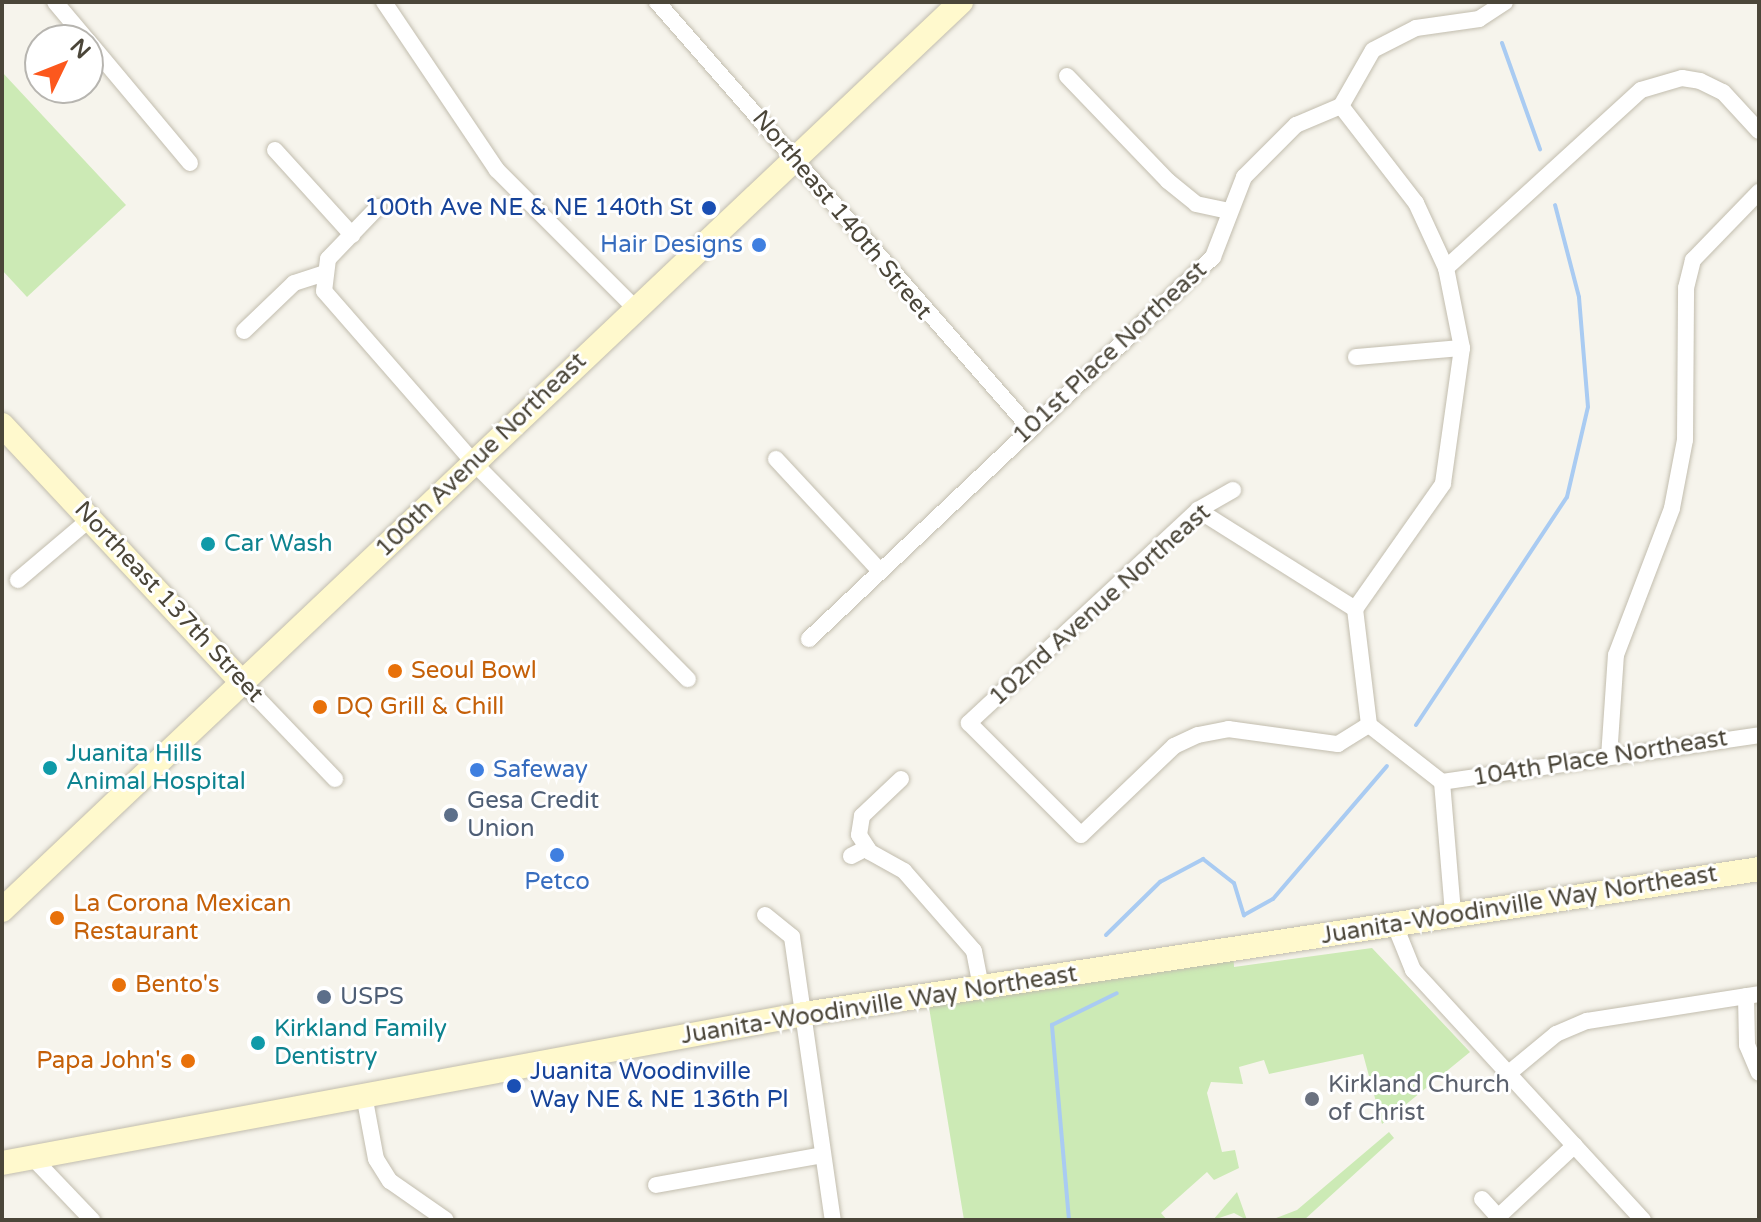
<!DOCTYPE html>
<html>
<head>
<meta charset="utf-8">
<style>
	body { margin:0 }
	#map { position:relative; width:1761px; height:1222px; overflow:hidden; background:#f6f4ec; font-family:"Varela Round",sans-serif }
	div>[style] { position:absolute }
	.green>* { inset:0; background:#cceab5 }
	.stream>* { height:4px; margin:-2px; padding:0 2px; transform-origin:2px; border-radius:2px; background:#a9cbf2 }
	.roads { filter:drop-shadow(0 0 2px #c2bdae) drop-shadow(0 0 2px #c2bdae) }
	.street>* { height:16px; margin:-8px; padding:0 8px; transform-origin:8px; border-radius:8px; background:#fff }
	.secondary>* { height:24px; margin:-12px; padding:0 12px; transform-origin:12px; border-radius:12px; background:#fff9cd }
	.dots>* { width:22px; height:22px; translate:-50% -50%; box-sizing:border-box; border:4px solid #fff; border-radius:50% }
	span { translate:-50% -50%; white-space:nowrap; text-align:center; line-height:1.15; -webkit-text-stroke:6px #fff; paint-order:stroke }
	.transit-label { font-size:24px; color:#164399 }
	.right { translate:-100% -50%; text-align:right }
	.left { translate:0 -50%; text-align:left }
	.street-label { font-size:24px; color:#4b4639 }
	.shop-label { font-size:24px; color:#366cbe }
	.culture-label { font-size:24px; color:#0d838f }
	.food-label { font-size:24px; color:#c56008 }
	.service-label { font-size:24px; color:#4e5e75 }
	.worship-label { font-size:24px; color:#5b616d }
	.frame { position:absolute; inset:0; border:4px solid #4b4639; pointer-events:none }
	.north { position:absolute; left:24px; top:24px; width:80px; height:80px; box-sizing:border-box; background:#fff; border:2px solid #b7b5b0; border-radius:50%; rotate:47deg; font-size:22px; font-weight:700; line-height:32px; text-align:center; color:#4b4639 }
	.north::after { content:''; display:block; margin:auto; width:28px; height:36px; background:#fc581d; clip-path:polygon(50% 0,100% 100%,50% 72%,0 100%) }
</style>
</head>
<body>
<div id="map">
	<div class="green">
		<i style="clip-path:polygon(2px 72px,126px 205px,27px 297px,2px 270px)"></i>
		<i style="clip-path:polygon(1233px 948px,1234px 967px,1372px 948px,1470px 1052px,1382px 1124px,1363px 1054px,1269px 1074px,1264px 1060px,1239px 1067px,1243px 1084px,1211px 1082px,1207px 1093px,1222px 1152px,1235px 1150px,1239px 1168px,1214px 1180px,1207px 1172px,1161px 1213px,1167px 1220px,964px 1220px,927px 995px)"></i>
		<i style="clip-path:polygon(1389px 1132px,1394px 1138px,1304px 1220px,1271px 1220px,1297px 1210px)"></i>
		<i style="clip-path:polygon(1237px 1192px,1247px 1220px,1234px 1213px,1213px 1220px)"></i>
	</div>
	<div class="stream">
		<i style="left:1502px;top:43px;width:113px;rotate:70.3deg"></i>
		<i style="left:1416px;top:725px;width:273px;rotate:-56.5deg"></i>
		<i style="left:1567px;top:497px;width:92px;rotate:-76.9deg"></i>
		<i style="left:1588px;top:407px;width:110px;rotate:-94.7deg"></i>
		<i style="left:1579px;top:297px;width:95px;rotate:-104.6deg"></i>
		<i style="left:1106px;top:935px;width:76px;rotate:-44.5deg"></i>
		<i style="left:1160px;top:882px;width:49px;rotate:-28.1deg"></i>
		<i style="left:1203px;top:859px;width:39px;rotate:38deg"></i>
		<i style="left:1234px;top:883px;width:34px;rotate:73deg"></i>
		<i style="left:1244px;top:915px;width:33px;rotate:-29deg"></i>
		<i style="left:1273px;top:899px;width:175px;rotate:-49.4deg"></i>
		<i style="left:1069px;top:1220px;width:196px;rotate:-95deg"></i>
		<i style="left:1052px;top:1025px;width:72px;rotate:-26.2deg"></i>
	</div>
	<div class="roads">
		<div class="street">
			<i style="left:55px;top:2px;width:50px;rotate:49.9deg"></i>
			<i style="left:384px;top:2px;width:202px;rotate:56.1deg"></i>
			<i style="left:497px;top:170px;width:194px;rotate:45deg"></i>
			<i style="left:657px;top:2px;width:565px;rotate:48.8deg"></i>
			<i style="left:88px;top:41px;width:159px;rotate:50.1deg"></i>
			<i style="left:1067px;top:76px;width:146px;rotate:46.1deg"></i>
			<i style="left:1168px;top:181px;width:36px;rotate:39deg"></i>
			<i style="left:1196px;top:204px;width:33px;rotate:12deg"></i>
			<i style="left:1341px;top:106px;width:123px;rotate:52.3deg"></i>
			<i style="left:1416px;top:203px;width:72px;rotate:65.2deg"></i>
			<i style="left:1446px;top:268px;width:82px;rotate:78.7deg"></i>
			<i style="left:1462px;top:348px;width:137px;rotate:98deg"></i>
			<i style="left:1443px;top:484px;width:153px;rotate:125.1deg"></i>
			<i style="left:275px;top:150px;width:115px;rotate:47.8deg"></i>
			<i style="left:378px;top:207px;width:72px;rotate:133.9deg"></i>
			<i style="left:328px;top:259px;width:32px;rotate:97deg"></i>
			<i style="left:324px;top:291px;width:228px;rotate:48.9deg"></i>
			<i style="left:474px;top:463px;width:304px;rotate:45.3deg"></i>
			<i style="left:1446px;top:268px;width:264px;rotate:-42.4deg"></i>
			<i style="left:1641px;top:90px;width:43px;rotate:-16.3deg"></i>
			<i style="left:1682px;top:78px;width:18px;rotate:9deg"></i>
			<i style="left:1700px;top:81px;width:25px;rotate:26deg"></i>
			<i style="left:1723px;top:92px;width:53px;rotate:47.3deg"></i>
			<i style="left:244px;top:331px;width:69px;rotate:-43.8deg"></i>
			<i style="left:294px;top:283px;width:29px;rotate:-18deg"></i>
			<i style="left:1356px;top:357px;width:106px;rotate:-4.9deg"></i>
			<i style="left:776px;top:459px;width:153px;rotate:47.1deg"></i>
			<i style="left:1233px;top:490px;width:40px;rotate:150.3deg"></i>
			<i style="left:1198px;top:510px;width:313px;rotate:137.1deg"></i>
			<i style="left:969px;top:723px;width:158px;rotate:45deg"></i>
			<i style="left:1081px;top:835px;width:129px;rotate:-43.7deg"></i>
			<i style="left:1174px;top:746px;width:26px;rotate:-25deg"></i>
			<i style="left:1198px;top:735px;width:31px;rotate:-11deg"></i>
			<i style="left:1228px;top:729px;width:111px;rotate:7.8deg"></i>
			<i style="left:1338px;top:744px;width:36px;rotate:-32deg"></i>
			<i style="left:1198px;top:510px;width:186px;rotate:32.2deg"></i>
			<i style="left:1355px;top:609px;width:117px;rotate:83.1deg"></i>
			<i style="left:1369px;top:725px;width:93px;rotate:38deg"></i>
			<i style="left:1442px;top:782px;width:132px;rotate:85.2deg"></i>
			<i style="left:18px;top:580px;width:96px;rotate:-40.3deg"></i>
			<i style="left:809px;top:639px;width:556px;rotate:-43.4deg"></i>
			<i style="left:1213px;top:257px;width:86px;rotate:-68.8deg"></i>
			<i style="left:1244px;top:177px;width:74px;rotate:-45deg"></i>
			<i style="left:1296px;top:125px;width:49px;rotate:-22.9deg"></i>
			<i style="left:1341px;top:106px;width:64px;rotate:-60.3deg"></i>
			<i style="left:1373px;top:50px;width:48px;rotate:-27.1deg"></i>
			<i style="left:1416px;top:28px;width:64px;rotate:-8.1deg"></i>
			<i style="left:1479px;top:19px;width:31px;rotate:-33deg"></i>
			<i style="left:243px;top:683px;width:133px;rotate:46.2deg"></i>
			<i style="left:1609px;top:757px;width:102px;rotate:-86.1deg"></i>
			<i style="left:1616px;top:655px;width:157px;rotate:-69.1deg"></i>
			<i style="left:1672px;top:508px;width:69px;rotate:-79.2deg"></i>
			<i style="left:1685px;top:440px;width:152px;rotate:-89.6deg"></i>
			<i style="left:1686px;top:288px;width:29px;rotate:-76deg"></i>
			<i style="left:1693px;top:260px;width:95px;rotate:-45.9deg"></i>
			<i style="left:901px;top:779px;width:54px;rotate:136.5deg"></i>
			<i style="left:862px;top:816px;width:19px;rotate:99deg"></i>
			<i style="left:859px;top:835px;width:20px;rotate:57deg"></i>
			<i style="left:870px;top:852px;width:39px;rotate:29deg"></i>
			<i style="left:904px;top:871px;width:106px;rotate:48.8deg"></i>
			<i style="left:974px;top:951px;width:37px;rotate:79deg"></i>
			<i style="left:1442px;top:782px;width:320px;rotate:-8.4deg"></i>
			<i style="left:851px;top:856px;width:18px;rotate:-27deg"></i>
			<i style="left:765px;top:915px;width:35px;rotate:39deg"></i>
			<i style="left:792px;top:937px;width:286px;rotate:81.8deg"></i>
			<i style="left:1394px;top:923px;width:51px;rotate:68deg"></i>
			<i style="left:1413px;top:970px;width:340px;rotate:47.4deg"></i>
			<i style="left:1746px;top:996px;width:49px;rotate:88.8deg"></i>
			<i style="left:1747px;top:1045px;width:30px;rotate:67deg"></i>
			<i style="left:1509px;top:1073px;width:61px;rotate:-39.7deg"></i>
			<i style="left:1556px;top:1034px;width:34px;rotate:-23deg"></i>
			<i style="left:1587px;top:1021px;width:174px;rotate:-8.9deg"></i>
			<i style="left:364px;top:1095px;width:65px;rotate:79.4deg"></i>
			<i style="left:376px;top:1159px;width:26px;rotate:58deg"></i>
			<i style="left:390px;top:1181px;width:68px;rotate:34.9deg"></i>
			<i style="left:33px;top:1158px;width:86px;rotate:46.4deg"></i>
			<i style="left:656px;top:1185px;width:169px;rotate:-10.2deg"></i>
			<i style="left:1482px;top:1199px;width:24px;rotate:48deg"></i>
			<i style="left:1498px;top:1217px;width:105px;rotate:-43.1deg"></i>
		</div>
		<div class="secondary">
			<i style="left:2px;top:425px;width:353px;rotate:47deg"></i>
			<i style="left:2px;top:910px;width:1321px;rotate:-43.44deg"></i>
			<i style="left:2px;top:1163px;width:816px;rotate:-10.52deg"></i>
			<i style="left:804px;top:1014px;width:966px;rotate:-8.63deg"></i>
		</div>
	</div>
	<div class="dots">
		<i style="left:709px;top:208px;background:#1a4fb4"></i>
		<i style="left:759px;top:245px;background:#3f7fe0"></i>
		<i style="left:208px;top:544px;background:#0f9aa8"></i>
		<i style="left:395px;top:671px;background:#e8710a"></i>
		<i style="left:320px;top:707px;background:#e8710a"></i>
		<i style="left:50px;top:768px;background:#0f9aa8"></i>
		<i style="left:477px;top:770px;background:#3f7fe0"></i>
		<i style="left:451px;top:815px;background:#5c6f8a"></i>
		<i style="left:557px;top:855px;background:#3f7fe0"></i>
		<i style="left:57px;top:918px;background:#e8710a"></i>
		<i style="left:119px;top:985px;background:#e8710a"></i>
		<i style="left:324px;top:997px;background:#5c6f8a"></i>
		<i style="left:258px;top:1043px;background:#0f9aa8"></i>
		<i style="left:188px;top:1061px;background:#e8710a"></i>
		<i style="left:514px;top:1086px;background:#1a4fb4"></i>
		<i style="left:1312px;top:1099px;background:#6b7280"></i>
	</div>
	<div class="transit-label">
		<span class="right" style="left:693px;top:208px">100th Ave NE &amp; NE 140th St</span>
		<span class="left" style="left:530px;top:1086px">Juanita Woodinville<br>Way NE &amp; NE 136th Pl</span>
	</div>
	<div class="street-label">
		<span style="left:842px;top:215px;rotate:50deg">Northeast 140th Street</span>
		<span style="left:1110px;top:353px;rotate:-43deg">101st Place Northeast</span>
		<span style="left:481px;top:455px;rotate:-44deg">100th Avenue Northeast</span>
		<span style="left:169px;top:602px;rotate:47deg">Northeast 137th Street</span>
		<span style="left:1100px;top:605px;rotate:-42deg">102nd Avenue Northeast</span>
		<span style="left:1600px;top:758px;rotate:-9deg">104th Place Northeast</span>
		<span style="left:1519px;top:905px;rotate:-9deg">Juanita-Woodinville Way Northeast</span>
		<span style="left:879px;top:1005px;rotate:-9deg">Juanita-Woodinville Way Northeast</span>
	</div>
	<div class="shop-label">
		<span class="right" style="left:743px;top:245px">Hair Designs</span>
		<span class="left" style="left:493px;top:770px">Safeway</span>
		<span style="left:557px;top:882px">Petco</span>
	</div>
	<div class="culture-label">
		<span class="left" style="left:224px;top:544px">Car Wash</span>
		<span class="left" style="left:66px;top:768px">Juanita Hills<br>Animal Hospital</span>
		<span class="left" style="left:274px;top:1043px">Kirkland Family<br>Dentistry</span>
	</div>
	<div class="food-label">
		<span class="left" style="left:411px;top:671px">Seoul Bowl</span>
		<span class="left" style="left:336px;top:707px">DQ Grill &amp; Chill</span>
		<span class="left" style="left:73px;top:918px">La Corona Mexican<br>Restaurant</span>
		<span class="left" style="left:135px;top:985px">Bento's</span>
		<span class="right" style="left:172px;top:1061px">Papa John's</span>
	</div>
	<div class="service-label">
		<span class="left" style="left:467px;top:815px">Gesa Credit<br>Union</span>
		<span class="left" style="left:340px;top:997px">USPS</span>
	</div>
	<div class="worship-label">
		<span class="left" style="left:1328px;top:1099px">Kirkland Church<br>of Christ</span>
	</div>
	<div class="frame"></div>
	<div class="north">N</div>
</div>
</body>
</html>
